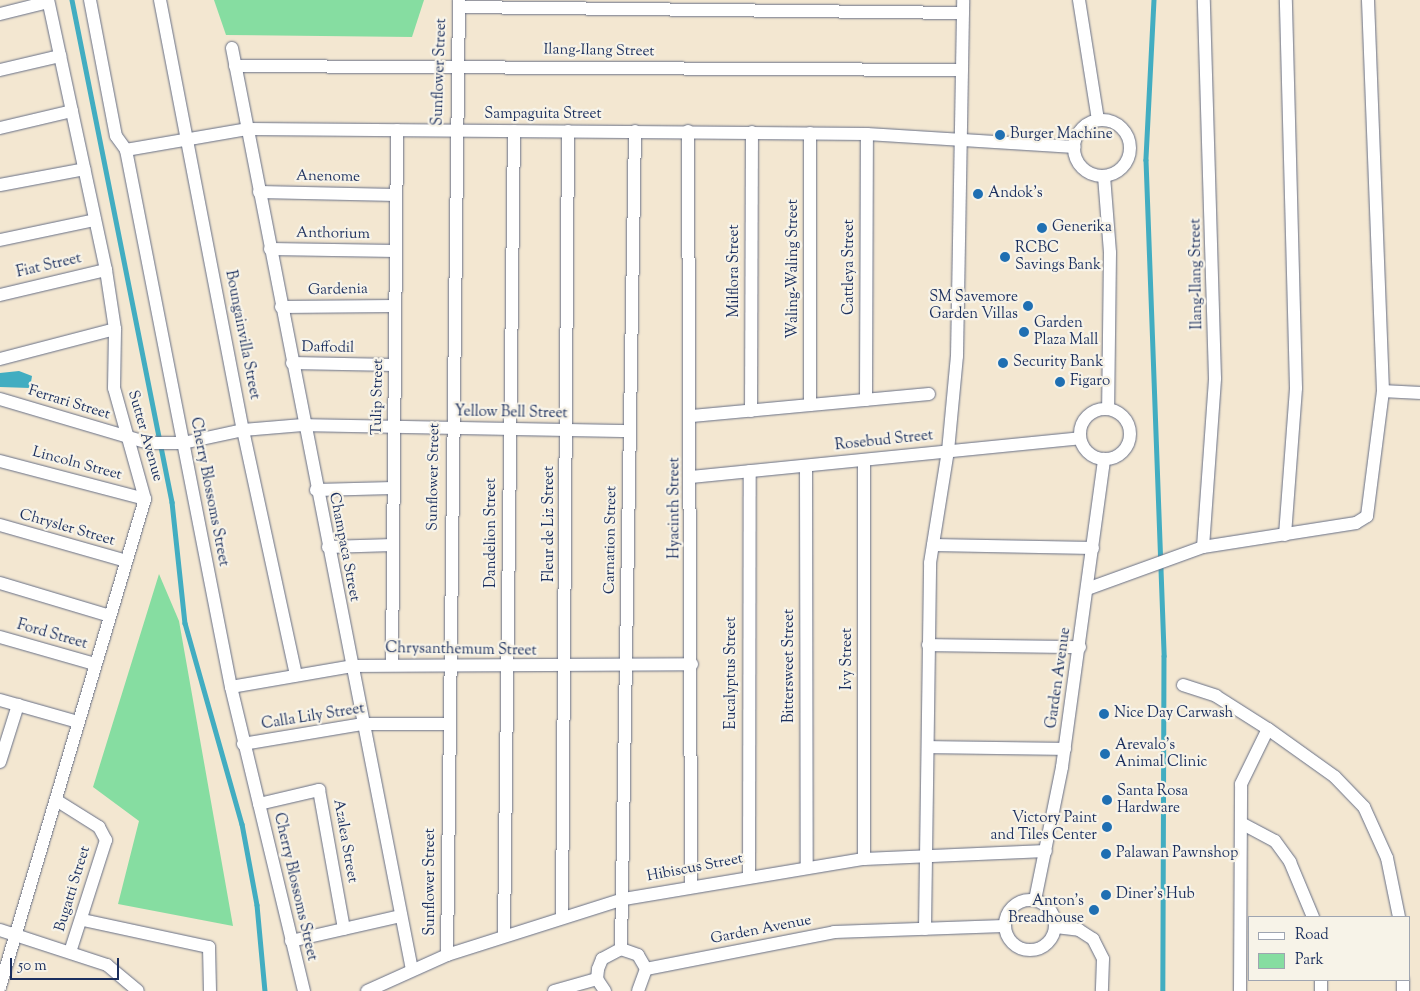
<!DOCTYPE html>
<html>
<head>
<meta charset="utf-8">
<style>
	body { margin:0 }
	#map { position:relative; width:1420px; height:991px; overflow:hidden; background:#f3e7d1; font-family:"Sorts Mill Goudy",serif }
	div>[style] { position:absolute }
	.green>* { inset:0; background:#86dda1 }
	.water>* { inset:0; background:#42adc1 }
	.stream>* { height:4.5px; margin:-2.25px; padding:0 2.25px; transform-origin:2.25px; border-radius:2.25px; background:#42adc1 }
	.roads { filter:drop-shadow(0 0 1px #676f86) drop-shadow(0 0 1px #676f86) }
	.street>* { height:12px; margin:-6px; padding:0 6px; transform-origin:6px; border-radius:6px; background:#fff }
	.street>.ring { margin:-6px; padding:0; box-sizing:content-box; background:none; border:12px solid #fff; border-radius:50% }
	.dots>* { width:14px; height:14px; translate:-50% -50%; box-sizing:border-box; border:2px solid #f7f3e8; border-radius:50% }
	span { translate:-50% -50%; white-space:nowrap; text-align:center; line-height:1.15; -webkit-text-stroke:4.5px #f7f3e8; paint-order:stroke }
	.street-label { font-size:15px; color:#1b2f5e }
	.poi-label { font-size:15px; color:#1b2f5e }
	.left { translate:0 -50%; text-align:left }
	.right { translate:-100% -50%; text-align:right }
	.legend { position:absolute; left:1248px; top:916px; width:162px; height:65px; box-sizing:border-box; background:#f7f3e8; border:1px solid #9fa5b1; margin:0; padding:6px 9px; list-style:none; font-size:15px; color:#1b2f5e }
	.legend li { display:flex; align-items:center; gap:10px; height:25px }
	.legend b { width:25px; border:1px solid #9fa5b1 }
	.scale { position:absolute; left:10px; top:958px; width:109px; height:22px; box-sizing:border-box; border:2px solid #1b2f5e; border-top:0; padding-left:6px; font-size:15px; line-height:18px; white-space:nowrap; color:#1b2f5e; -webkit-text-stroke:4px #f7f3e8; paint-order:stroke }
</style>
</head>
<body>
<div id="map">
	<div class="green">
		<i style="clip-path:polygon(214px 0,424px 0,412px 37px,226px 35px)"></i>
		<i style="clip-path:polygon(159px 574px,179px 621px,233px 926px,118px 904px,139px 821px,93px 787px)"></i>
	</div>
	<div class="water">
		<i style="clip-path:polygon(19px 371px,32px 376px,30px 388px,0 387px,0 373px)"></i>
	</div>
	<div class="stream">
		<i style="left:72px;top:0;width:512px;rotate:78.73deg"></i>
		<i style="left:172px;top:502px;width:122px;rotate:83.9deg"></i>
		<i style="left:185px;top:623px;width:209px;rotate:74.2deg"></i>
		<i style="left:242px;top:824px;width:82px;rotate:79.5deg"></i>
		<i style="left:257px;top:905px;width:86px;rotate:84.7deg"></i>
		<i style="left:1154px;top:0;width:160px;rotate:92.9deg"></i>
		<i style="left:1146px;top:160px;width:496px;rotate:87.9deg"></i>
		<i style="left:1164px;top:656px;width:335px;rotate:90.2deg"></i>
	</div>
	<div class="roads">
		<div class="street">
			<i style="left:90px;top:0;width:138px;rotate:79.2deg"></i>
			<i style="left:116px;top:136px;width:17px;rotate:54deg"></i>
			<i style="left:126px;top:150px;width:547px;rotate:78.94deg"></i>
			<i style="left:231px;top:687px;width:313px;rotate:76.5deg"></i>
			<i style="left:160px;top:0;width:438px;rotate:79.1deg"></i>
			<i style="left:243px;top:430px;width:251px;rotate:77.8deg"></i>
			<i style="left:1079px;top:0;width:121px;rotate:81deg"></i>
			<i style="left:459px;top:7px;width:504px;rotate:0.68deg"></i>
			<i style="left:0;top:14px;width:49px;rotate:-14deg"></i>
			<i style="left:232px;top:48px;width:939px;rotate:78.95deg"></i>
			<i style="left:235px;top:66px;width:727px;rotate:0.32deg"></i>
			<i style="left:0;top:70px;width:62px;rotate:-13.1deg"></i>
			<i class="ring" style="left:1074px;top:120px;width:44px;height:44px"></i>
			<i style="left:0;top:128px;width:74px;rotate:-13.3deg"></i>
			<i style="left:688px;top:131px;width:754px;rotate:89.77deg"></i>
			<i style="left:126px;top:150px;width:124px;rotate:-9.8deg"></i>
			<i style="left:248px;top:129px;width:619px;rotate:0.46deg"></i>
			<i style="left:867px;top:134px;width:208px;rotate:3.6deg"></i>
			<i style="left:1104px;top:176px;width:77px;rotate:85.5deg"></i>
			<i style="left:1110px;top:253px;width:156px;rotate:90.7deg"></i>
			<i style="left:0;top:185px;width:86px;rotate:-10.7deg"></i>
			<i style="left:259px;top:192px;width:137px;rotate:1.3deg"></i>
			<i style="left:0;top:240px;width:97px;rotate:-11.9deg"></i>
			<i style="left:270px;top:249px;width:126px;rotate:0.9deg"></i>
			<i style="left:0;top:295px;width:109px;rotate:-13.3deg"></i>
			<i style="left:281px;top:307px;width:114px;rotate:-0.5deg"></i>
			<i style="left:0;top:359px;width:119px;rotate:-14.6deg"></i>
			<i style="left:292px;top:363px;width:102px;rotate:1.1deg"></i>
			<i style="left:1383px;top:391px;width:37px;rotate:3deg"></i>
			<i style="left:0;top:399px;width:155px;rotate:16.5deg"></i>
			<i style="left:149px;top:443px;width:34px"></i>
			<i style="left:183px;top:443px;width:61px;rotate:-12.2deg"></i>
			<i style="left:243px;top:430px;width:60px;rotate:-4.8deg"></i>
			<i style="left:303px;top:425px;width:326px;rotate:1.1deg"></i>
			<i style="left:866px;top:400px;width:266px;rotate:-89.8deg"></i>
			<i style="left:810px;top:405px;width:272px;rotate:-90deg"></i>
			<i class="ring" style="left:1080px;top:409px;width:38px;height:38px"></i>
			<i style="left:751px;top:411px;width:279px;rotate:-89.8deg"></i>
			<i style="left:692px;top:416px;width:238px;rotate:-5.3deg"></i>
			<i style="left:864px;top:460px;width:399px;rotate:90deg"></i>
			<i style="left:0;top:461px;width:150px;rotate:14.7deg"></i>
			<i style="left:806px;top:466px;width:400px;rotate:89.9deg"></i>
			<i style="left:691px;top:477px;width:391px;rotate:-5.7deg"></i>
			<i style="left:316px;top:490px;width:77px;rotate:-1.5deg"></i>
			<i style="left:0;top:525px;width:131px;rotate:15.9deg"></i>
			<i style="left:1285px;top:535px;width:147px;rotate:-85.7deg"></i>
			<i style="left:1296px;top:388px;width:388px;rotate:-91.5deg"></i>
			<i style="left:933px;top:545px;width:160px;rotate:1.1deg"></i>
			<i style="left:328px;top:547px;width:65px;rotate:-1.8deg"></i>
			<i style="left:1203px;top:547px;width:169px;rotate:-85.9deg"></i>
			<i style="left:1215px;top:378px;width:378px;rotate:-91.7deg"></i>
			<i style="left:0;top:583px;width:115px;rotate:16.7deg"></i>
			<i style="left:1087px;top:589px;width:123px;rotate:-19.9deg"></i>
			<i style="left:1203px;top:547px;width:155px;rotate:-8.9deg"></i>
			<i style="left:1356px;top:523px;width:13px;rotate:-32deg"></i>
			<i style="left:1367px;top:516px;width:126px;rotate:-82.7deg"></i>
			<i style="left:1383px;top:391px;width:391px;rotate:-92.2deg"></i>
			<i style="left:0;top:637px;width:99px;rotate:15.9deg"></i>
			<i style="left:928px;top:645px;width:152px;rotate:0.8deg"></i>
			<i style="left:392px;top:665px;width:535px;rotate:-89.46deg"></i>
			<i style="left:1183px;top:685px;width:35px;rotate:18deg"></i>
			<i style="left:1216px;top:696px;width:62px;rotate:32.4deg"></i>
			<i style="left:1268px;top:729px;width:82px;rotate:35.6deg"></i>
			<i style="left:1335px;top:777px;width:42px;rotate:46deg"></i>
			<i style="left:1364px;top:807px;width:56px;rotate:65.7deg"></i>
			<i style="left:1387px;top:858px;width:60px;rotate:78.5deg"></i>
			<i style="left:231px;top:687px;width:123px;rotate:-9.8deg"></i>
			<i style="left:352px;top:666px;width:340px;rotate:-0.3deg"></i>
			<i style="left:0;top:700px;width:81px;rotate:15.8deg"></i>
			<i style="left:243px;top:744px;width:122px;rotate:-9.5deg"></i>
			<i style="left:363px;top:724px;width:85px"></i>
			<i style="left:928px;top:747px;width:137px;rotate:0.8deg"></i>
			<i style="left:0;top:762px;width:60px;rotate:-72.5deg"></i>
			<i style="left:56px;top:800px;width:51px;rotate:32.1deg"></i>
			<i style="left:99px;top:827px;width:15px;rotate:62deg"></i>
			<i style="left:106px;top:840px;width:118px;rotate:107.8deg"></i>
			<i style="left:259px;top:804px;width:62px;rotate:-13.1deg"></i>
			<i style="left:319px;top:790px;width:141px;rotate:79.8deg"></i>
			<i style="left:1241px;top:823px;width:38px;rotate:28deg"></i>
			<i style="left:1275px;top:841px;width:26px;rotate:54deg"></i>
			<i style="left:1290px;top:862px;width:60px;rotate:67.3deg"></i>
			<i style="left:749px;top:874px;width:403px;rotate:-89.9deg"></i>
			<i class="ring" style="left:1005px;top:900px;width:38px;height:38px"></i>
			<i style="left:1035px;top:900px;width:136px;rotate:-78.5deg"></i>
			<i style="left:1062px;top:767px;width:311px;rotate:-82.2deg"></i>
			<i style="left:562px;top:916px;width:785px;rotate:-89.56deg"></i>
			<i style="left:83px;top:920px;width:129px;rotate:12.1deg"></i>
			<i style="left:209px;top:947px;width:44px;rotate:88.7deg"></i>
			<i style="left:1056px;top:927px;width:23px;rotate:7deg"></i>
			<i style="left:1079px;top:930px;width:17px;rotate:33deg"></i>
			<i style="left:1093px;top:939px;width:22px;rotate:63deg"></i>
			<i style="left:1103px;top:959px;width:32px;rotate:92deg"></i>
			<i style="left:925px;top:929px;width:366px;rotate:-89.2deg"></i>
			<i style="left:930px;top:563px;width:113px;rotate:-80.9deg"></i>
			<i style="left:948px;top:451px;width:95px;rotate:-84.6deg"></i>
			<i style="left:957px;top:356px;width:356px;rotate:-89deg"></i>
			<i style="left:0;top:930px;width:113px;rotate:18.1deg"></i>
			<i style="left:107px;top:965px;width:40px;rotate:40deg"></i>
			<i style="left:504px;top:935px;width:804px;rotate:-89.29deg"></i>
			<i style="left:291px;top:941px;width:113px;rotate:-12.8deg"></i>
			<i style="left:621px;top:949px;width:818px;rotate:-89.02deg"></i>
			<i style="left:447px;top:955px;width:955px;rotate:-89.28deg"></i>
			<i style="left:646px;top:969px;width:192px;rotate:-11.1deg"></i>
			<i style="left:834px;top:932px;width:170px;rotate:-2deg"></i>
			<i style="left:1321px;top:980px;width:11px;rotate:90deg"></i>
			<i style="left:1403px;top:980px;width:11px;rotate:90deg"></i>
			<i style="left:0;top:987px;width:509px;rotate:-73.45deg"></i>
			<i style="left:145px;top:499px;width:115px;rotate:-105.6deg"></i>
			<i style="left:114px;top:388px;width:59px;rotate:-89deg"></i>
			<i style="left:115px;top:329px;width:60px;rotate:-98.7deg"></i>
			<i style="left:106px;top:270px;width:276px;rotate:-102.1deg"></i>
			<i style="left:367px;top:991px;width:88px;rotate:-24.2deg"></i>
			<i style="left:447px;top:955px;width:186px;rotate:-17.6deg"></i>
			<i style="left:624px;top:899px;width:243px;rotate:-9.5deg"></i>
			<i style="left:864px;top:859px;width:182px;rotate:-2.5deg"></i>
			<i style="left:554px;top:991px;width:45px;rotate:-15.6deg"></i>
			<i style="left:605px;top:991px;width:14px;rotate:-124deg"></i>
			<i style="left:597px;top:979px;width:10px;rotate:-84deg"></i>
			<i style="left:598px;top:969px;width:11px;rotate:-68deg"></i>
			<i style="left:602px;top:959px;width:21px;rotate:-28deg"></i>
			<i style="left:621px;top:949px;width:18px;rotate:19deg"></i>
			<i style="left:638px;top:955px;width:16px;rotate:60deg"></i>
			<i style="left:646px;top:969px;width:23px;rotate:110deg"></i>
			<i style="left:1240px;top:991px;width:207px;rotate:-89.7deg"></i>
			<i style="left:1241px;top:784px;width:61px;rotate:-63.9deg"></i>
		</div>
	</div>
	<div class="dots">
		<i style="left:1000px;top:135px;background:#1f6fb2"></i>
		<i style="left:978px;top:194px;background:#1f6fb2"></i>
		<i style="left:1042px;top:228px;background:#1f6fb2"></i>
		<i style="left:1005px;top:257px;background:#1f6fb2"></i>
		<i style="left:1028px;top:306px;background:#1f6fb2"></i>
		<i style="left:1024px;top:332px;background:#1f6fb2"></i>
		<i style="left:1003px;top:363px;background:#1f6fb2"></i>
		<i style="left:1060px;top:382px;background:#1f6fb2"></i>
		<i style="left:1104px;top:714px;background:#1f6fb2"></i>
		<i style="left:1105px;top:754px;background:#1f6fb2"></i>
		<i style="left:1107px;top:800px;background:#1f6fb2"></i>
		<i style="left:1107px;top:827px;background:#1f6fb2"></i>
		<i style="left:1106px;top:854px;background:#1f6fb2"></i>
		<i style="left:1106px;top:895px;background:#1f6fb2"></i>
		<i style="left:1094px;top:910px;background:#1f6fb2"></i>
	</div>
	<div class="street-label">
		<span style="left:599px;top:51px;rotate:1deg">Ilang-Ilang Street</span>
		<span style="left:440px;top:72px;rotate:-88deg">Sunflower Street</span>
		<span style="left:543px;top:115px">Sampaguita Street</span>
		<span style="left:328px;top:177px;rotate:1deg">Anenome</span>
		<span style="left:333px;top:234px;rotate:1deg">Anthorium</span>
		<span style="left:49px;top:266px;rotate:-13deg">Fiat Street</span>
		<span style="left:850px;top:267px;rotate:-90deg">Cattleya Street</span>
		<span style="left:794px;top:269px;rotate:-90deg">Waling-Waling Street</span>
		<span style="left:735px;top:271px;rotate:-90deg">Milflora Street</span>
		<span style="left:1197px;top:274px;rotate:-91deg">Ilang-Ilang Street</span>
		<span style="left:338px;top:290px;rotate:-1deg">Gardenia</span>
		<span style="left:242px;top:335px;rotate:79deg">Boungainvilla Street</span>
		<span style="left:328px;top:348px;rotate:1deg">Daffodil</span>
		<span style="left:378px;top:397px;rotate:-89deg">Tulip Street</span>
		<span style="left:69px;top:403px;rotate:17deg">Ferrari Street</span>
		<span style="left:511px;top:413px;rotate:1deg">Yellow Bell Street</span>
		<span style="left:145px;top:436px;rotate:74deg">Sutter Avenue</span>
		<span style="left:884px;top:441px;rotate:-6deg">Rosebud Street</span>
		<span style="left:77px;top:464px;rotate:15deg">Lincoln Street</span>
		<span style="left:434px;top:477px;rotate:-89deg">Sunflower Street</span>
		<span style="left:209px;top:492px;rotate:79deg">Cherry Blossoms Street</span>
		<span style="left:675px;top:508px;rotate:-90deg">Hyacinth Street</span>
		<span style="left:550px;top:524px;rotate:-90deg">Fleur de Liz Street</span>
		<span style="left:67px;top:528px;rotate:16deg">Chrysler Street</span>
		<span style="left:492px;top:533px;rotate:-90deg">Dandelion Street</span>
		<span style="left:611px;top:540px;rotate:-89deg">Carnation Street</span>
		<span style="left:344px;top:547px;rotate:79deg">Champaca Street</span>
		<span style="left:52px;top:635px;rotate:16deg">Ford Street</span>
		<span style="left:461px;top:650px;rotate:1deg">Chrysanthemum Street</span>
		<span style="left:848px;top:659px;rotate:-90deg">Ivy Street</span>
		<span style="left:790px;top:666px;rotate:-90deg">Bittersweet Street</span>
		<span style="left:732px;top:673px;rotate:-90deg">Eucalyptus Street</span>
		<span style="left:1059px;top:678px;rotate:-82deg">Garden Avenue</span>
		<span style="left:313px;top:717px;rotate:-9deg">Calla Lily Street</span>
		<span style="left:345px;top:841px;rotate:80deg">Azalea Street</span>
		<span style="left:695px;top:868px;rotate:-11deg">Hibiscus Street</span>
		<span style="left:431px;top:882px;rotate:-90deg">Sunflower Street</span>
		<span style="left:295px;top:887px;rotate:77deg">Cherry Blossoms Street</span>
		<span style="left:73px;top:889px;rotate:-73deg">Bugatti Street</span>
		<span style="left:761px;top:930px;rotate:-11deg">Garden Avenue</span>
	</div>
	<div class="poi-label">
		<span class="left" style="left:1010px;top:135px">Burger Machine</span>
		<span class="left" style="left:988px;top:194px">Andok's</span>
		<span class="left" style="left:1052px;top:228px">Generika</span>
		<span class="left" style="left:1015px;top:257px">RCBC<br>Savings Bank</span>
		<span class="right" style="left:1018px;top:306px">SM Savemore<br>Garden Villas</span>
		<span class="left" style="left:1034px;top:332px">Garden<br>Plaza Mall</span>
		<span class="left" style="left:1013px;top:363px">Security Bank</span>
		<span class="left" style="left:1070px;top:382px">Figaro</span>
		<span class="left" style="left:1114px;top:714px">Nice Day Carwash</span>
		<span class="left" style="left:1115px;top:754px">Arevalo's<br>Animal Clinic</span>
		<span class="left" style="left:1117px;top:800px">Santa Rosa<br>Hardware</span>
		<span class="right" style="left:1097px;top:827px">Victory Paint<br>and Tiles Center</span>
		<span class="left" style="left:1116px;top:854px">Palawan Pawnshop</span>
		<span class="left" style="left:1116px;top:895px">Diner's Hub</span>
		<span class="right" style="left:1084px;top:910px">Anton's<br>Breadhouse</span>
	</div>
	<ul class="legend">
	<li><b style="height:6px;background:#fff"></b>Road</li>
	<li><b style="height:14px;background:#86dda1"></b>Park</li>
	</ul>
	<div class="scale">50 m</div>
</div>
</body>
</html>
